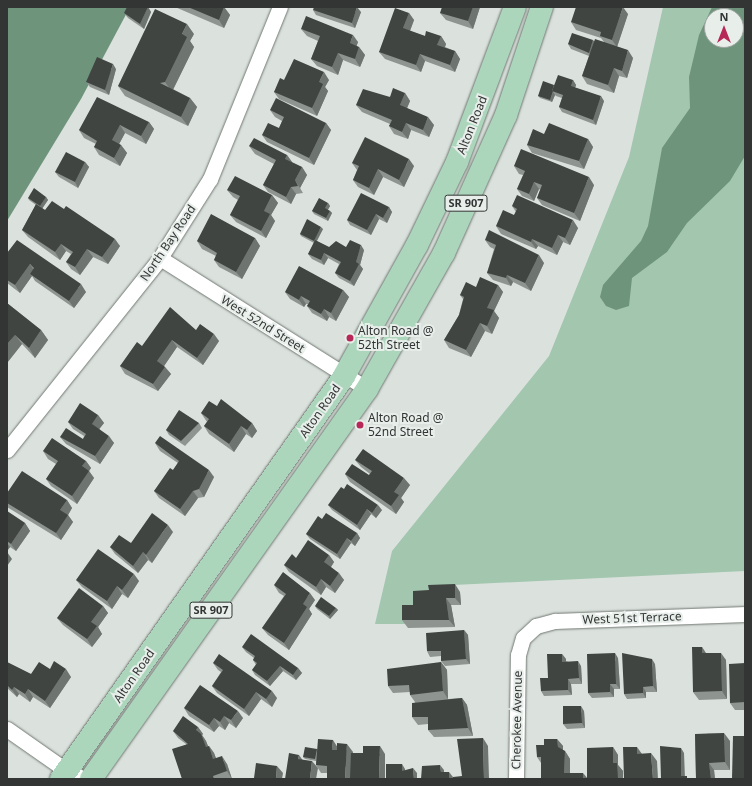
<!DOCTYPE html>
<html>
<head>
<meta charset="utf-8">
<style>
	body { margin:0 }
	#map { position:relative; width:752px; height:786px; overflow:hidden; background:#dbe2dd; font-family:"Noto Sans",sans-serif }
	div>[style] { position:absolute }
	.green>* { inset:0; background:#a3c6af }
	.water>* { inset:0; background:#6f947c }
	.roads { filter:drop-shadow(0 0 1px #717772) drop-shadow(0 0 1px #717772) }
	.minor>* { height:15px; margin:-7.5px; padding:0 7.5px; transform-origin:7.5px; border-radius:7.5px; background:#fff }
	.tertiary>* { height:19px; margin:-9.5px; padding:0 9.5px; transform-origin:9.5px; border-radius:9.5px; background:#fff }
	.primary>* { height:22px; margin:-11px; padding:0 11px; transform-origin:11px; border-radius:11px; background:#acd6bc }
	.wall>* { inset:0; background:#8e9490 }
	.shaded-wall>* { inset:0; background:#6e7470 }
	.building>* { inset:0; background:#404542 }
	.dots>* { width:11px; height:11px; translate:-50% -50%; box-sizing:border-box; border:2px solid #e8efeb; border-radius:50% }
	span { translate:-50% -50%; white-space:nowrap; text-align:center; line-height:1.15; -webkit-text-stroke:4px #e8efeb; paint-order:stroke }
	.shield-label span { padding:1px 3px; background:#e8efeb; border:1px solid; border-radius:3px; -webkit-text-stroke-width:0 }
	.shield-label { font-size:11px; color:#333534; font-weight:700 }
	.street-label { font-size:12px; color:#333534 }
	.poi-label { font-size:12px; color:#333534 }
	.left { translate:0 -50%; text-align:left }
	.frame { position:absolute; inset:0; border:8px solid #333534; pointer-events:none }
	.north { position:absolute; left:704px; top:8px; width:40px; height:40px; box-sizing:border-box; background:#e8efeb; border:1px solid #a0a5a2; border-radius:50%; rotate:0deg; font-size:11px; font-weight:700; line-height:16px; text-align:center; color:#333534 }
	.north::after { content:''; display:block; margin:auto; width:14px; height:18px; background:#b72859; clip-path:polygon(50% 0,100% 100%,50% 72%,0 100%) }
</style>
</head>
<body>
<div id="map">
	<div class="green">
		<i style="clip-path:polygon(evenodd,663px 7px,745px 7px,745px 571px,433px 586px,407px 624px,375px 624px,392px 551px,549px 356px,629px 157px,663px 7px,712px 16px,736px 16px,736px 40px,712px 40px,712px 16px)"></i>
	</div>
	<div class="water">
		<i style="clip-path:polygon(7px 7px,130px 7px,81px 99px,7px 221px)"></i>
		<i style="clip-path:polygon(evenodd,712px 7px,745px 7px,745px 156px,730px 181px,687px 223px,667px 252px,632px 278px,629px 306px,616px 310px,606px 306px,600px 297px,603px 285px,641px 241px,648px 226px,662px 148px,690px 108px,689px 77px,699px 35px,712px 7px,712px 16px,736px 16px,736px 40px,712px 40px,712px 16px)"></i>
	</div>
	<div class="roads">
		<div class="minor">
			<i style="left:160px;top:258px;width:245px;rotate:32.3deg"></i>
			<i style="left:7px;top:450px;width:246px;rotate:-51.4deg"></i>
			<i style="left:160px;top:258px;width:93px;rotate:-57.7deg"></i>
			<i style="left:210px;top:179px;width:186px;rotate:-67.9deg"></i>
			<i style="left:7px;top:729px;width:73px;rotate:35deg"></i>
			<i style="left:516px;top:779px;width:124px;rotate:-89.1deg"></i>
			<i style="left:518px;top:655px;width:18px;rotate:-74deg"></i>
			<i style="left:523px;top:638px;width:18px;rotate:-43deg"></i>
			<i style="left:536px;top:626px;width:20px;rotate:-15deg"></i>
			<i style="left:555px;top:621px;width:190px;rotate:-2.1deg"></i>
		</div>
		<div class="tertiary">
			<i style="left:67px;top:771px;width:14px;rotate:34deg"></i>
		</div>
		<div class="primary">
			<i style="left:61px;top:779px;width:492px;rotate:-54.9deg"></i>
			<i style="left:344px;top:376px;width:150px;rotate:-60.9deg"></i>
			<i style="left:417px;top:245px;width:92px;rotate:-64.3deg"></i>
			<i style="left:457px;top:162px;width:165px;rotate:-69.5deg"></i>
			<i style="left:91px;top:779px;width:478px;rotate:-54.7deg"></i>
			<i style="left:367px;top:389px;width:156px;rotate:-60.5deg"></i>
			<i style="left:444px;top:253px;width:151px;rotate:-65.8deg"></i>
			<i style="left:506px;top:115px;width:114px;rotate:-71.6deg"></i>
		</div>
	</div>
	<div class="wall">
		<i style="clip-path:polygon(148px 7px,151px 12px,144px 29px,128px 18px,124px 13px)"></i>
		<i style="clip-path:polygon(175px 7px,224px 7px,230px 15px,224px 28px)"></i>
		<i style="clip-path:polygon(480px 7px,473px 29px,446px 20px,440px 13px)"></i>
		<i style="clip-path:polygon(313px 10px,361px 12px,355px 28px,316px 15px)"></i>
		<i style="clip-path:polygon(409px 13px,414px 20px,410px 31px,425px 36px,441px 36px,446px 44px,445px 47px,455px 51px,460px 59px,455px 72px,425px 61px,421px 72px,385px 59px,379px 52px)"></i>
		<i style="clip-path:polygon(628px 14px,617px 47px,633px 58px,627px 78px,619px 76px,614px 93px,587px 84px,582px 76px,589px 56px,571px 49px,568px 44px,594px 41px,604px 42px,601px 38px,576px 30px,571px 22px)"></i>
		<i style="clip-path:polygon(301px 29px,358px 42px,356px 46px,359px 47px,365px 55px,360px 67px,343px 60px,338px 75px,317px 66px,311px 59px,318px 41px,307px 36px)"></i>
		<i style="clip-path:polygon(194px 34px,190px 41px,194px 47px,173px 89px,190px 98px,197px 107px,188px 126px,125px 96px,118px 86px)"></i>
		<i style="clip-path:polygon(116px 69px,109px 95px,90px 87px,86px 82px)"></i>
		<i style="clip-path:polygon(284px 80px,329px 80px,325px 87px,328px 91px,317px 116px,279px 99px,274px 92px)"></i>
		<i style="clip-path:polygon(573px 80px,576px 85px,575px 88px,604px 101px,596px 125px,562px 112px,559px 107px,562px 98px,556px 96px,555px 95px,552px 102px,540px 98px,538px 96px,554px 85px)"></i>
		<i style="clip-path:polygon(405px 93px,410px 101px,407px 108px,434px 125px,429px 137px,411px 130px,408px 139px,394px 134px,389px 126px,390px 124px,362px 112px,356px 105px)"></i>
		<i style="clip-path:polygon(270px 110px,326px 123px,331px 130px,314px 165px,267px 142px,262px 135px,279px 128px,282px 121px,275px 117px)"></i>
		<i style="clip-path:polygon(149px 122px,154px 129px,146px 144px,125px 133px,119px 144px,121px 145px,127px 153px,120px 166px,99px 155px,94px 147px,96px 144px,84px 138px,79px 130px)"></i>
		<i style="clip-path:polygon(544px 134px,588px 139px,593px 147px,584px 169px,532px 153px,527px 145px)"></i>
		<i style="clip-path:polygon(249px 146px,287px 155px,292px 162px,302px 167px,307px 175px,300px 188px,303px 193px,296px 194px,291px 204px,268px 192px,263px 185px,274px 164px,255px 154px)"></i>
		<i style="clip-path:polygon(85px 162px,89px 167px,78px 188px,59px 177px,55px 172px)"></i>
		<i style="clip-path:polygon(352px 163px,414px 166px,404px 187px,383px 177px,374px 195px,358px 187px,353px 180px,357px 170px)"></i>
		<i style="clip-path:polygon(514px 166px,594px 185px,580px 221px,542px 205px,537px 198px,540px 190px,539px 189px,534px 201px,522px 196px,517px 189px,523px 175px,519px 174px)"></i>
		<i style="clip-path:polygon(227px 190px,272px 195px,278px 203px,271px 215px,275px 221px,266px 238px,236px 222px,230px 215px,238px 200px,233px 197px)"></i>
		<i style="clip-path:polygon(46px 197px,48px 200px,42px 208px,45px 210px,120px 246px,108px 264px,93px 257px,80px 275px,71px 269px,66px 262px,71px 254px,66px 251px,60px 260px,28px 237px,22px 230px,36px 205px,29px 200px,28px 198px)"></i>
		<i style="clip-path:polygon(328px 203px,330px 206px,328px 210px,330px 211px,332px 213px,328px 221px,314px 214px,312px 211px)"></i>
		<i style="clip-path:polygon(512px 206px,578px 228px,570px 245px,563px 242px,557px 255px,538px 246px,536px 249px,501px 234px,496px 226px,514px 215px,516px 212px)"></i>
		<i style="clip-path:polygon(389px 207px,392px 212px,387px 223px,379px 219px,371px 235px,350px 225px,347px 220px)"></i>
		<i style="clip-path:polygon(323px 229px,317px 241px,329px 247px,346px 247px,364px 250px,360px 265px,363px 269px,354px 286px,339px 278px,335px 273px,339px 264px,328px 258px,324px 265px,312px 259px,308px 254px,314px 243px,301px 236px,300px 234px)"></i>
		<i style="clip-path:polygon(255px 238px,260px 246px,242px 279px,219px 267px,214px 260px,216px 256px,202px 249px,197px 241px)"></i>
		<i style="clip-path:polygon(485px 240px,544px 263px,531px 291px,513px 282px,511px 286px,493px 280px,487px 273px,494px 249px,490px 247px)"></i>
		<i style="clip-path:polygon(7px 253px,86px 292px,74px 308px,35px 281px,32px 276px,20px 293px,7px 283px)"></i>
		<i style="clip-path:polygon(498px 285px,503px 292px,494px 311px,499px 318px,492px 334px,485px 331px,471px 357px,449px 348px,444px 340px,459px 315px,463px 299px,460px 295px)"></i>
		<i style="clip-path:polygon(343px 290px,349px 297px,336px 321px,329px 317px,327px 321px,312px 313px,307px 306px,308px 304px,306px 304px,304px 307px,290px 299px,285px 292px)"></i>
		<i style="clip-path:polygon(7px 303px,41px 330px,48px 340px,35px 358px,22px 344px,7px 363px)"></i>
		<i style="clip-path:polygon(196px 330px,219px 341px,203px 365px,177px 347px,164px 366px,171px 374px,158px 391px,125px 374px,120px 366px,142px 346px)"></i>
		<i style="clip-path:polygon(217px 406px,252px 423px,257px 431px,252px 438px,246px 434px,234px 452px,209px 434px,204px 426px,207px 422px,201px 413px)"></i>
		<i style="clip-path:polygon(98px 415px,104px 423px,99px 429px,114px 443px,100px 464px,66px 444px,60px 437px,83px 439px,84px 436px,73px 429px,68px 422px)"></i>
		<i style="clip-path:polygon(199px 423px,202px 428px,185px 446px,169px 435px,166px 430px)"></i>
		<i style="clip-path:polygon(155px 443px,214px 477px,204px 497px,198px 498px,185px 516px,159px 498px,154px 491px,173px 470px,178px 463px,160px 451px)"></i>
		<i style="clip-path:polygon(43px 451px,86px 461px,91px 468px,89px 471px,94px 478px,77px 504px,51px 486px,46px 479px,56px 464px,48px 459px)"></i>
		<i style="clip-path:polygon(355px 460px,410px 485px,401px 498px,404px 502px,396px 514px,350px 482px,345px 474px,369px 475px,370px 474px,361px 467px)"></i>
		<i style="clip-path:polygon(67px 500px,72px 508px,68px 515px,73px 522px,61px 540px,7px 507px,7px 503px)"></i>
		<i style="clip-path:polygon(328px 505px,382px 510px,376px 518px,371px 514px,360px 530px,332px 510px)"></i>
		<i style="clip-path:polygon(7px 511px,25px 523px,30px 531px,16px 551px,10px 547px,7px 551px)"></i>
		<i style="clip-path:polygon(322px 519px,357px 533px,360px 538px,355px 546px,351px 543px,340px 559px,310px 539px,306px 534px)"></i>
		<i style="clip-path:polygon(173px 532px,152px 563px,148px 560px,138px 573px,115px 554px,110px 547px,131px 543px)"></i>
		<i style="clip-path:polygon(329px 555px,334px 562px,331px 567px,344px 580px,335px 593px,326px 587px,321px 595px,289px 572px,284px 565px,296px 558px)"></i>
		<i style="clip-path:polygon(76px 580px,139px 581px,128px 598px,122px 594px,112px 609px,82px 587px)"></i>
		<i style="clip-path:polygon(274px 585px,315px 600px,309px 609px,312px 614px,289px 650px,268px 635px,262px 628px,284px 596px,279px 593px)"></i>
		<i style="clip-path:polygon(460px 592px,461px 605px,451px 605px,455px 627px,408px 628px,402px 620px,413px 605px)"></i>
		<i style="clip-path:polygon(103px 606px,108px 613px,98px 627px,102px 634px,92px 647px,63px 625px,57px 618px)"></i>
		<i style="clip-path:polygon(315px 606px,336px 608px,338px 610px,330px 619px,317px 609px)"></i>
		<i style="clip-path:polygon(464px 630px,468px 635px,470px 664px,445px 666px,441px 661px,441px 656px,430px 657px,427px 651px)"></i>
		<i style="clip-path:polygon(242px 647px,298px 668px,302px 673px,296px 680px,283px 671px,270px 686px,255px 675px,252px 670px,256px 665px,253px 660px,254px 658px,246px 652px)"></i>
		<i style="clip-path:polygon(702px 647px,706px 653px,726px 660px,727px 699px,699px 700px,693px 692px)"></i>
		<i style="clip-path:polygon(562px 654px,566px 659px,566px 661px,581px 666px,582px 684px,571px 684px,572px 695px,544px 696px,541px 691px)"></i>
		<i style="clip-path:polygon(618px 658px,620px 689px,614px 689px,614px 697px,592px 698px,588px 693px)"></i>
		<i style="clip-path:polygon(7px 662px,31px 674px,50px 669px,71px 677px,50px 708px,33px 697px,30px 702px,19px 694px,17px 697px,7px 688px)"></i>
		<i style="clip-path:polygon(441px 662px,447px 670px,448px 699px,434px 700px,462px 698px,467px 705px,473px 736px,434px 737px,428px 730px,428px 724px,418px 725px,412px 717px,415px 702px,410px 695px,410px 692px,393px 693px,388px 686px)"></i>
		<i style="clip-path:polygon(213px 663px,277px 698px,272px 707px,261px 699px,249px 716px,217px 693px,212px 686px,221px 672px,218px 670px)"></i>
		<i style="clip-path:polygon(745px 663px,745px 710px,735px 710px,730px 703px)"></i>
		<i style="clip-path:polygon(655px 664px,657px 692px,646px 692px,646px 698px,627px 699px,624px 694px)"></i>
		<i style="clip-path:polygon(184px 708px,243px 718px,236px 728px,229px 723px,225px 730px,219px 726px,214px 732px,189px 716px)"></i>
		<i style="clip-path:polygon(584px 711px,585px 728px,567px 729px,563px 724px)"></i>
		<i style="clip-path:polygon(198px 727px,203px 734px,202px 735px,206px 741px,208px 746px,209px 746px,214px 753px,216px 758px,227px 764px,232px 779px,182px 779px,186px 744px,178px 738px,173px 731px)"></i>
		<i style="clip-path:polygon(695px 734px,730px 741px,730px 770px,714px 770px,715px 779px,696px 779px)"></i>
		<i style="clip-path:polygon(557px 739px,563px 746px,563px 750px,565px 751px,570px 759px,570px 773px,587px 778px,613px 747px,618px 755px,618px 765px,623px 771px,623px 779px,541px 779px,541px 763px,537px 757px,544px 745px)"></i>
		<i style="clip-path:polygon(337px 747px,353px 752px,353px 753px,385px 754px,327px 773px,321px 773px,316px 765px,316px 761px,305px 759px,303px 757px,317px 749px)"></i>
	</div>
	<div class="shaded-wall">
		<i style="clip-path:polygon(148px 7px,151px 12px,144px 29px,140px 24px)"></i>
		<i style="clip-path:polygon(224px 7px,230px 15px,224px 28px,219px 20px)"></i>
		<i style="clip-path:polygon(357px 7px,361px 12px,355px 28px,352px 23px)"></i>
		<i style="clip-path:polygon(473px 7px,480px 7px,473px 29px,468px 21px)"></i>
		<i style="clip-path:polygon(623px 7px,628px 14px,617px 47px,612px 40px)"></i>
		<i style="clip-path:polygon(409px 13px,414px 20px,408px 36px,403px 28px)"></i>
		<i style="clip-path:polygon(187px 24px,194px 34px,190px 41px,194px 47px,172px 92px,165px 82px,182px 34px)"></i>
		<i style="clip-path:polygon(353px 35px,358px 42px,355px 51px,350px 43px)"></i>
		<i style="clip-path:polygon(441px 36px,446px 44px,443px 52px,437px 45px)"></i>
		<i style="clip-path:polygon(593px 40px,597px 45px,592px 58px,589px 53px)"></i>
		<i style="clip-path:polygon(359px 47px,365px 55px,360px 67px,355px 59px)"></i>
		<i style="clip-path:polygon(628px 50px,633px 58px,627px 78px,622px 71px)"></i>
		<i style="clip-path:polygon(455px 51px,460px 59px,455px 72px,450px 65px)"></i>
		<i style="clip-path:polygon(338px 53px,343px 60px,338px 75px,332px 67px)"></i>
		<i style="clip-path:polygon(420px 54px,425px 61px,421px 72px,416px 65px)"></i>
		<i style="clip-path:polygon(113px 64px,116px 69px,109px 95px,105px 90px)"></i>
		<i style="clip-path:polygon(614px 68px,619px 76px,614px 93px,608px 85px)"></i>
		<i style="clip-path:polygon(324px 72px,329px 80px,325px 87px,328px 91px,317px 116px,312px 108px,319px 82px)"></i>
		<i style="clip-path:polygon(573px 80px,576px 85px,574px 91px,571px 86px)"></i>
		<i style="clip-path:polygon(553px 92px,555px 95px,552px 102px,550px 100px)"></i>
		<i style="clip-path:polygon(405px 93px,410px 101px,405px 113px,400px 105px)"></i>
		<i style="clip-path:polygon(601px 96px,604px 101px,596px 125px,593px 120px)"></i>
		<i style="clip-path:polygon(190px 98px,197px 107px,188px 126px,181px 117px)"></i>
		<i style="clip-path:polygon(428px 117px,434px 125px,429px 137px,423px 130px)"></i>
		<i style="clip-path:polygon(149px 122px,154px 129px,146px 144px,141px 136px)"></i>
		<i style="clip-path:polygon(326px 123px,331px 130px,314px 165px,309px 158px)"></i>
		<i style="clip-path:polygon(406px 123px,411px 130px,408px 139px,402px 132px)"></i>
		<i style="clip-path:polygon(120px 125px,125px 133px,117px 148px,112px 140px)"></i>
		<i style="clip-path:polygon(588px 139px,593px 147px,584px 169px,579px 161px)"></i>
		<i style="clip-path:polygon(121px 145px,127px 153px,120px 166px,114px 158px)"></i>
		<i style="clip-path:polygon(287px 155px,292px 162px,290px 166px,285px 159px)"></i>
		<i style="clip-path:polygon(409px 159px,414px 166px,404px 187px,399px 180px)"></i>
		<i style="clip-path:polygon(85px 162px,89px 167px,78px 188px,75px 182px)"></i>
		<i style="clip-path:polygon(302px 167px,307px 175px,300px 188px,303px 193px,295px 180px)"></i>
		<i style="clip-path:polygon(378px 169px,383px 177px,374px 195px,369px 188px)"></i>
		<i style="clip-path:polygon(589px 177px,594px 185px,580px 221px,574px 213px)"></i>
		<i style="clip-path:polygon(534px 182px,539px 189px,534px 201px,529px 194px)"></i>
		<i style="clip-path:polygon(291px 187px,296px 194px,291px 204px,286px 197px)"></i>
		<i style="clip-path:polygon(272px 195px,278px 203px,271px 215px,275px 221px,266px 238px,261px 231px,264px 211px)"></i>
		<i style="clip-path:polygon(46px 197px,48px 200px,42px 209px,40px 206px)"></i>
		<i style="clip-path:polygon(328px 203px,330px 206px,327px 211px,325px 208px)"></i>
		<i style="clip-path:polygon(389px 207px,392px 212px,387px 223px,383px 218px)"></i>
		<i style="clip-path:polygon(330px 211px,332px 213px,328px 221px,326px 218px)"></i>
		<i style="clip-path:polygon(376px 214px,379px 219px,371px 235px,367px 230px)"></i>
		<i style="clip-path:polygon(573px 220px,578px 228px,570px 245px,565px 238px)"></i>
		<i style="clip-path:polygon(321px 227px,323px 229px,315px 244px,314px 241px)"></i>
		<i style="clip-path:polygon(558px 235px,563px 242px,557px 255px,552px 248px)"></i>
		<i style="clip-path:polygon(255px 238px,260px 246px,242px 279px,236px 272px)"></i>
		<i style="clip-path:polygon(115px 239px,120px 246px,108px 264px,102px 257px)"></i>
		<i style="clip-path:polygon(532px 239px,538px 246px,536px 249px,531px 242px)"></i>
		<i style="clip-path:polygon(61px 244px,66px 251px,60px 260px,55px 252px)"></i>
		<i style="clip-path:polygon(361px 245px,364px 250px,360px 265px,363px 269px,354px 286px,350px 281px)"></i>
		<i style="clip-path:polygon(87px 249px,93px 257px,80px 275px,75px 267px)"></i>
		<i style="clip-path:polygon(324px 253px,328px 258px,324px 265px,321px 260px)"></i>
		<i style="clip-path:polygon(539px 255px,544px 263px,531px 291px,525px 283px)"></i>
		<i style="clip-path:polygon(30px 264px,35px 272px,30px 274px,32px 276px,20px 293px,15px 285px)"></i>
		<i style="clip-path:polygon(507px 275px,513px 282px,511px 286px,506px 278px)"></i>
		<i style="clip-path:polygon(81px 284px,86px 292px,74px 308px,69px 301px)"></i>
		<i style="clip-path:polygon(498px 285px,503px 292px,494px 311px,499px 318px,492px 334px,487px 326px,487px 308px)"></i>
		<i style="clip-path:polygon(343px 290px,349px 297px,336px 321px,331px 313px)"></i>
		<i style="clip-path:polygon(301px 296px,306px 304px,304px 307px,299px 300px)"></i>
		<i style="clip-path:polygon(324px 309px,329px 317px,327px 321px,321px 314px)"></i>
		<i style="clip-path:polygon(480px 323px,485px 331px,471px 357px,466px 350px)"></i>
		<i style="clip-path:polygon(41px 330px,48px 340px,35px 358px,29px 348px)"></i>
		<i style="clip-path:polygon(214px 334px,219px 341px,203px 365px,197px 358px)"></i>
		<i style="clip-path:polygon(15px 335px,22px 344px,7px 363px,7px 344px)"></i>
		<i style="clip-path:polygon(172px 340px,177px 347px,162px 369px,157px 361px)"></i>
		<i style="clip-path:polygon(165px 367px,171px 374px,158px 391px,153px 384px)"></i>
		<i style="clip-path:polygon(98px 415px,104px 423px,97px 432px,92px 424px)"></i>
		<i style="clip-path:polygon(252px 423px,257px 431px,252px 438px,247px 430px)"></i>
		<i style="clip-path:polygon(241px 426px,246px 434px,234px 452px,229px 444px)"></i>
		<i style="clip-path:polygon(109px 436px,114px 443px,100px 464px,95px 456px)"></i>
		<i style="clip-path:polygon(86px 461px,91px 468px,89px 471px,94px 478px,77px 504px,72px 496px,82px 466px)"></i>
		<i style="clip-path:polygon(209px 470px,214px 477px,204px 497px,199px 489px)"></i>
		<i style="clip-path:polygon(404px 478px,410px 485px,401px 498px,404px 502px,396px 514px,391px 506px,394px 492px)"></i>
		<i style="clip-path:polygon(193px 491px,198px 498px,185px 516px,180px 509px)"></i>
		<i style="clip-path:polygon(67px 500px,72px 508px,68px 515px,73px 522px,61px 540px,56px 533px,60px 510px)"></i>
		<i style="clip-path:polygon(378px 505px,382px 510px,376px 518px,372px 513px)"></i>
		<i style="clip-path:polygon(367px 509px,371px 514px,360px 530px,357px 525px)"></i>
		<i style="clip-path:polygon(25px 523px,30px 531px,16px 551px,11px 544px)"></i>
		<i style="clip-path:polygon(168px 525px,173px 532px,152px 563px,146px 555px)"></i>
		<i style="clip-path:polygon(357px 533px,360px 538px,355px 546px,351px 541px)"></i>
		<i style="clip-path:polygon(347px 538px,351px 543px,340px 559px,337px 554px)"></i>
		<i style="clip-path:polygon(7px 543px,10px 547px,7px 551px)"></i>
		<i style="clip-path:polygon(7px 552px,12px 559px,7px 566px)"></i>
		<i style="clip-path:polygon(143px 552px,148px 560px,138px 573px,133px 566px)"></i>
		<i style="clip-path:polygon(329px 555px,334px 562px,329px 570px,324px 562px)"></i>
		<i style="clip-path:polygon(339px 573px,344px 580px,335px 593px,330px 586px)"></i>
		<i style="clip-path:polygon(134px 574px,139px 581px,128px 598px,122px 590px)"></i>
		<i style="clip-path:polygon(321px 579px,326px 587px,321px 595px,316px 587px)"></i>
		<i style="clip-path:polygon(455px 584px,460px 592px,461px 605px,455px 598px)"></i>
		<i style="clip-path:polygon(117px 586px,122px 594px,112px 609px,107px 601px)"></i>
		<i style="clip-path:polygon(310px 593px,315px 600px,309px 609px,312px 614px,289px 650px,284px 643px,303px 604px)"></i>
		<i style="clip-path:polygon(446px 598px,451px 605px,455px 627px,449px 620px)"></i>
		<i style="clip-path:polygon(103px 606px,108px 613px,98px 627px,102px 634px,92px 647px,87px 639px,91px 622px)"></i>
		<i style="clip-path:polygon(336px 608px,338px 610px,330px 619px,329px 616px)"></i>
		<i style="clip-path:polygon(464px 630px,468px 635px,470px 664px,466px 659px)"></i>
		<i style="clip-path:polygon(702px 647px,707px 655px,702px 653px)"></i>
		<i style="clip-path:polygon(615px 653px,618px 658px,620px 689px,616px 684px)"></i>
		<i style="clip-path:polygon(721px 653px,726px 660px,727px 699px,722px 691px)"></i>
		<i style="clip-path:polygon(562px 654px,566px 659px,566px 667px,562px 662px)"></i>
		<i style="clip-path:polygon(652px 659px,655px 664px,657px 692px,653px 686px)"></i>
		<i style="clip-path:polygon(578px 661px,581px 666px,582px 684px,579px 678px)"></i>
		<i style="clip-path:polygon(441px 662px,447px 670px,448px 699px,443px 691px)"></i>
		<i style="clip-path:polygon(280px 666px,283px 671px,270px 686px,267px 681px)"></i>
		<i style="clip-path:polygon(298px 668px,302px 673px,296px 680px,293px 675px)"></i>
		<i style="clip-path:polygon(66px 669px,71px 677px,50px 708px,45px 701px)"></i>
		<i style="clip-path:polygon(568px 679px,571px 684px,572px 695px,568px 690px)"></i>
		<i style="clip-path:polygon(610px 684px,614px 689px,614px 697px,610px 692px)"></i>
		<i style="clip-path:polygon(14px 687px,19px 694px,17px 697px,12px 690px)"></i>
		<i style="clip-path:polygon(643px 687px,646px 692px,646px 698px,643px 693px)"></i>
		<i style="clip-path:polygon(28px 689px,33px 697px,30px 702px,25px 694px)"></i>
		<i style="clip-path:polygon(272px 691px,277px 698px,272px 707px,266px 699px)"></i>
		<i style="clip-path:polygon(256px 692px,261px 699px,249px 716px,244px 709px)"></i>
		<i style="clip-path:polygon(462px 698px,467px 705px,473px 736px,468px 728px)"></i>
		<i style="clip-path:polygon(581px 706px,584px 711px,585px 728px,582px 723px)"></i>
		<i style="clip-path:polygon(238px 711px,243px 718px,236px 728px,231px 720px)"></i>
		<i style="clip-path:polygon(224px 716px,229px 723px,225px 730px,220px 722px)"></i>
		<i style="clip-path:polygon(214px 718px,219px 726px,214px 732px,209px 725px)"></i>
		<i style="clip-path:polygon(198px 727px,203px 734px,202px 735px,206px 741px,211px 754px,206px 747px,196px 730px)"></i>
		<i style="clip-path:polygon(724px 733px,730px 741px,730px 770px,725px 762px)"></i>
		<i style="clip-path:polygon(483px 738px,488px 746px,489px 779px,484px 779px)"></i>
		<i style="clip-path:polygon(557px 739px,563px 746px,563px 755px,558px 747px)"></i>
		<i style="clip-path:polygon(333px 740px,338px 748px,337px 757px,332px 750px)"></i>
		<i style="clip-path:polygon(347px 744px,353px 752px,351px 779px,345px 779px)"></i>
		<i style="clip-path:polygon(209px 746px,214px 753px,219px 767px,213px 759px)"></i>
		<i style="clip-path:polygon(380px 746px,385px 754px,385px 779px,379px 779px)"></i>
		<i style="clip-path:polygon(613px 747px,618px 755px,618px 765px,623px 771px,623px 779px,618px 779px,613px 763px)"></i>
		<i style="clip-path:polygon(637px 747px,642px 754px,637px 754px)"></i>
		<i style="clip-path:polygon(681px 748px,684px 753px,685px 779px,681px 776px)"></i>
		<i style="clip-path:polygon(565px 751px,570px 759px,570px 779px,564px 773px)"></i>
		<i style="clip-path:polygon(651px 753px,657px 761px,658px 779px,653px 779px)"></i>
		<i style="clip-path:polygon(299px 755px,304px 762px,298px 759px)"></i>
		<i style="clip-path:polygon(222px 756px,227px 764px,232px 779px,227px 771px)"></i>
		<i style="clip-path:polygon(312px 761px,318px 768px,316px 779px,310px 779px)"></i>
		<i style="clip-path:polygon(709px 763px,714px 770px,715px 779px,711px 779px)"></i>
		<i style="clip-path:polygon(402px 764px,405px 769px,406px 776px,402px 771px)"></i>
		<i style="clip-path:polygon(440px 765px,444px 770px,444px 777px,441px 772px)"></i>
		<i style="clip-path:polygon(277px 766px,283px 773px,282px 779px,276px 779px)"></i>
		<i style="clip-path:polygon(413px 768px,417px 773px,417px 779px,414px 779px)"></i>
		<i style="clip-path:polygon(449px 772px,453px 777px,453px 779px,449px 779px)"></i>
		<i style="clip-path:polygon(583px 773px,588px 779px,583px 779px)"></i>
	</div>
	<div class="building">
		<i style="clip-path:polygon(127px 7px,148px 7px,140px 24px,124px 13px)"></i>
		<i style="clip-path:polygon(188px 7px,224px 7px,219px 20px)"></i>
		<i style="clip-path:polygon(314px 7px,357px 7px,352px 23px,313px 10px)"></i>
		<i style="clip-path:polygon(442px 7px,473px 7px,468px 21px,440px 13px)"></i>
		<i style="clip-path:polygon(576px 7px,623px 7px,612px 40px,600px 36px,601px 32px,571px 22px)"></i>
		<i style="clip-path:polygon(395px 8px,409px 13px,403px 28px,425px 36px,426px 31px,441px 36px,437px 45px,455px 51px,450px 65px,420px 54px,416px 65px,379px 52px)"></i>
		<i style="clip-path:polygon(155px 9px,187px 24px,182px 34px,187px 37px,165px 82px,160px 83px,190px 98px,181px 117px,118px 86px)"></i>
		<i style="clip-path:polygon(306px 16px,353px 35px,350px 43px,359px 47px,355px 59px,338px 53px,332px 67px,311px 59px,320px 36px,301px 29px)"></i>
		<i style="clip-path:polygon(572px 33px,593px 40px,589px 53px,568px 44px)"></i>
		<i style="clip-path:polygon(595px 39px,628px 50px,622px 71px,614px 68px,608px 85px,582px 76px)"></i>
		<i style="clip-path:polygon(97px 57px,113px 64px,105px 90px,86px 82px)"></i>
		<i style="clip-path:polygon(294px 59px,324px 72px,319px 82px,323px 84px,312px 108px,274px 92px,280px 78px,284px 80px)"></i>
		<i style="clip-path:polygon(558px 75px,573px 80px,571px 86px,601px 96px,593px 120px,559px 107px,563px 95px,552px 91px)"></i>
		<i style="clip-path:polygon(543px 81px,554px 85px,552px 91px,553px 91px,550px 100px,538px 96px)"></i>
		<i style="clip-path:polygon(393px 88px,405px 93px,400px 105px,428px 117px,423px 130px,406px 123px,402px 132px,389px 126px,392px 120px,356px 105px,363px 89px,390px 97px)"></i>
		<i style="clip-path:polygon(97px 97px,149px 122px,141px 136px,120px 125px,112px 140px,121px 145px,114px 158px,94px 147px,97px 141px,79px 130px)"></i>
		<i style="clip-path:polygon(276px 98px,326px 123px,309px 158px,262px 135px,268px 123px,279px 128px,284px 117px,270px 110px)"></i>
		<i style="clip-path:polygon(549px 123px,588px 139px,579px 161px,527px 145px,533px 129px,544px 134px)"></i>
		<i style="clip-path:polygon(365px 137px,409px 159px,399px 180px,378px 169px,369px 188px,353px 180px,359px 166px,352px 163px)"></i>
		<i style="clip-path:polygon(254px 138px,287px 155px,285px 159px,302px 167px,295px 180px,298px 186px,291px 187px,286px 197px,263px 185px,276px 160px,249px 146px)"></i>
		<i style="clip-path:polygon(521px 149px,589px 177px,574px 213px,537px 198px,542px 185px,534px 182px,529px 194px,517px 189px,525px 171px,514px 166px)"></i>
		<i style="clip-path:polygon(66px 152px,85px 162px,75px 182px,55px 172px)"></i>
		<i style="clip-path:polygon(235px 176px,272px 195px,264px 211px,270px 214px,261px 231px,230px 215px,240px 196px,227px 190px)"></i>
		<i style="clip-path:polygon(34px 188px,46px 197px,40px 206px,28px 198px)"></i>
		<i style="clip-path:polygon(361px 193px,389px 207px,383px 218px,376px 214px,367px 230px,347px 220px)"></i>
		<i style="clip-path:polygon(517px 195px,573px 220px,565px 238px,558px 235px,552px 248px,532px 239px,531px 242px,496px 226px,503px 210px,514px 215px,517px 209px,512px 206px)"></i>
		<i style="clip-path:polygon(319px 198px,328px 203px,325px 208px,330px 211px,326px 218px,312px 211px)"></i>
		<i style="clip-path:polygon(52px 201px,64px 209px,66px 206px,115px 239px,102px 257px,87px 249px,75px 267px,66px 262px,73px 252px,61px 244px,55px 252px,22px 230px,36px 204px,45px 210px)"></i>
		<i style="clip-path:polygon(211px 214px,255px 238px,236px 272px,214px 260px,217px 253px,197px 241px)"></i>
		<i style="clip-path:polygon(307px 219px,321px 227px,314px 241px,300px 234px)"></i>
		<i style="clip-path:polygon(489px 230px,539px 255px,525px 283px,507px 275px,506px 278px,487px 273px,496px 245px,485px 240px)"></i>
		<i style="clip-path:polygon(17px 240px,81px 284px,69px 301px,30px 274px,34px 268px,30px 264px,15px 285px,7px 280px,7px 253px)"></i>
		<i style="clip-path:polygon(315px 240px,329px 247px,336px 241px,346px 247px,350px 240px,361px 245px,356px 262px,359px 264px,350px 281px,335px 273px,341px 262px,324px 253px,321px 260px,308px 254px)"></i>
		<i style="clip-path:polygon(299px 266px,343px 290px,331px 313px,324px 309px,321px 314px,307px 306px,310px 301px,301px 296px,299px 300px,285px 292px)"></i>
		<i style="clip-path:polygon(480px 277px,498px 285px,487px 308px,494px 310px,487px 326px,480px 323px,466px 350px,444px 340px,459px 315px,464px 297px,460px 295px,466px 282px,476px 287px)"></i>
		<i style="clip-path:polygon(7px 303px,41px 330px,29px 348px,15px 335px,7px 344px)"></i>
		<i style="clip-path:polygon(170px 307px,196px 330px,200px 324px,214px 334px,197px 358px,172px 340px,157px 361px,165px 367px,153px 384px,120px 366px,137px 342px,142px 346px)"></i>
		<i style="clip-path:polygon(221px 399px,252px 423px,247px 430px,241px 426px,229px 444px,204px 426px,209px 419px,201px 413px,209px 401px,217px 406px)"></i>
		<i style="clip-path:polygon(80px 403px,98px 415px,92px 424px,109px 436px,95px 456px,60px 437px,66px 428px,83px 439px,86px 434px,68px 422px)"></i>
		<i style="clip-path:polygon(179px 410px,199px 423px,181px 441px,166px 430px)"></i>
		<i style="clip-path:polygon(160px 436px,209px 470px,199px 489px,193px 491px,180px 509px,154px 491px,170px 468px,173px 470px,179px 461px,155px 443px)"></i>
		<i style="clip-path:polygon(52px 438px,86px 461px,82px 466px,89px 471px,72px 496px,46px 479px,58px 461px,43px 451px)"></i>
		<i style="clip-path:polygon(363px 449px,404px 478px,394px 492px,399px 495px,391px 506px,345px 474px,352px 464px,369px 475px,372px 471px,355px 460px)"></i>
		<i style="clip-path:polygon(22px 471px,67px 500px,60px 510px,68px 515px,56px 533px,7px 503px,7px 493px)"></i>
		<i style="clip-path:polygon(347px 484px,378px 505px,372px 513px,367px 509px,357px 525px,328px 505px,341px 487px,344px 489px)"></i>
		<i style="clip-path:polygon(7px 511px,25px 523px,11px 544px,7px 541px)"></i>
		<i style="clip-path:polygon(152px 513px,168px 525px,146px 555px,143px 552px,133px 566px,110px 547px,119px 535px,131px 543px)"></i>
		<i style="clip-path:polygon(326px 513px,357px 533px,351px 541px,347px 538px,337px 554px,306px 534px,318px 516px,322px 519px)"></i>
		<i style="clip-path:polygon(308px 540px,329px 555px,324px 562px,339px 573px,330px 586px,321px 579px,316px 587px,284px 565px,292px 554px,296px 558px)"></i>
		<i style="clip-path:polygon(98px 549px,134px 574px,122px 590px,117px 586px,107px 601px,76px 580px)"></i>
		<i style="clip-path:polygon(283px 572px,310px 593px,303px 604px,307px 607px,284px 643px,262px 628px,286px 594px,274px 585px)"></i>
		<i style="clip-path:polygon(455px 584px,455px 598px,446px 598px,449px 620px,402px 620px,402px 605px,413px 605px,413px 591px,429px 590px,428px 585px)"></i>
		<i style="clip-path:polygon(79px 588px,103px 606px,91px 622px,97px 626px,87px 639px,57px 618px)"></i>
		<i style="clip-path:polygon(321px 597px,336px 608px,329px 616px,315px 606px)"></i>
		<i style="clip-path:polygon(464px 630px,466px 659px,441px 661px,441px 651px,427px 651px,426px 633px)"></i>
		<i style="clip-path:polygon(251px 634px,298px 668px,293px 675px,280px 666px,267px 681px,252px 670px,257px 663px,253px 660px,255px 656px,242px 647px)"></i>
		<i style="clip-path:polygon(692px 647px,702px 647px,702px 653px,721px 653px,722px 691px,693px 692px)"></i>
		<i style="clip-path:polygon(615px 653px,616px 684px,610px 684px,610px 692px,588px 693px,587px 654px)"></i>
		<i style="clip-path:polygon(622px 653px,652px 659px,653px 686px,643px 687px,643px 693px,624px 694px)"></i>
		<i style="clip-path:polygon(219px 654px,272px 691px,266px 699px,256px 692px,244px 709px,212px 686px,223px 670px,213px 663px)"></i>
		<i style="clip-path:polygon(547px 654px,562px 654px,562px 662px,578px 661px,579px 678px,568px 679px,568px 690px,541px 691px,540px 678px,548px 678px)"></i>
		<i style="clip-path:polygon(54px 661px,66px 669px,45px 701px,28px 689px,25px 694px,14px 687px,12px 690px,7px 685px,7px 662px,31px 674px,39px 662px,50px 669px)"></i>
		<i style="clip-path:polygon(441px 662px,443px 691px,410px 695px,409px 685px,388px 686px,387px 669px)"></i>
		<i style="clip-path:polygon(745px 663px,745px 702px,730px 703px,729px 664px)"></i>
		<i style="clip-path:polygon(200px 685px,238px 711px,231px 720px,224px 716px,220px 722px,214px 718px,209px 725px,184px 708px)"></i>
		<i style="clip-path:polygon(462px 698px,468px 728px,428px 730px,428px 717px,412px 717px,412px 703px)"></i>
		<i style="clip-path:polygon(563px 706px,581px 706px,582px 723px,563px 724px)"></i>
		<i style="clip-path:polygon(183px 716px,198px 727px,196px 730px,201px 734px,206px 747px,209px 746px,213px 759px,222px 756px,227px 771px,213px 776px,214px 779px,182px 779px,172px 749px,188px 744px,173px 731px)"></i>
		<i style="clip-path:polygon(724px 733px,725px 762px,709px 763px,711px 779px,696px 779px,695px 734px)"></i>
		<i style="clip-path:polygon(733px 736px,745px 736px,745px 779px,732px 779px)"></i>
		<i style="clip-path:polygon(483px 738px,484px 779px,453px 779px,453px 777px,462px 776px,457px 739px)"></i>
		<i style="clip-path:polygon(318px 739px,333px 740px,332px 750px,337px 750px,337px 743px,347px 744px,345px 779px,327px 779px,327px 766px,316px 765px)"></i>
		<i style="clip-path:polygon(544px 739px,557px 739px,558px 747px,565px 751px,564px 773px,583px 773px,583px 779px,541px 779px,541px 757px,537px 757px,536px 745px,544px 745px)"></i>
		<i style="clip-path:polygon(363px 746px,380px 746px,379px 779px,350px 779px,351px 753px,363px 753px)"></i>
		<i style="clip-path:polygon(660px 746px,681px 748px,681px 776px,687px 776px,687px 779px,661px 779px)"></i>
		<i style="clip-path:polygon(305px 747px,317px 749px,315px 759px,303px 757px)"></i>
		<i style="clip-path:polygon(613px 747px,613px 763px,617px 763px,618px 779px,587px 779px,587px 748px)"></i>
		<i style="clip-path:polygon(623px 747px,637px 747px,637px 754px,651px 753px,653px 779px,624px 779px)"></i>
		<i style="clip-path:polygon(289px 753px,299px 755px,298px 759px,312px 761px,310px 779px,285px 779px)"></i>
		<i style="clip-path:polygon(256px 763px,277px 766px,276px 779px,248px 779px,248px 778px,254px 778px)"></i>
		<i style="clip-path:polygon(386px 764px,402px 764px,402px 771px,413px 768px,414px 779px,386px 779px)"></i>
		<i style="clip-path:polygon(440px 765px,441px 772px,449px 772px,449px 779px,421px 779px,422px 766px)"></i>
	</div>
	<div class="dots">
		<i style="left:350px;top:338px;background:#b72859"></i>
		<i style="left:360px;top:425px;background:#b72859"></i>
	</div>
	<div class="shield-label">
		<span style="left:466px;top:203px">SR 907</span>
		<span style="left:211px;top:610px">SR 907</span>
	</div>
	<div class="street-label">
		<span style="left:472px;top:125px;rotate:-68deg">Alton Road</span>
		<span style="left:168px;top:243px;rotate:-56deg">North Bay Road</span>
		<span style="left:263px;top:324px;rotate:32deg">West 52nd Street</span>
		<span style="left:320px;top:411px;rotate:-55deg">Alton Road</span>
		<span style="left:632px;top:618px;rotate:-2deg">West 51st Terrace</span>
		<span style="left:134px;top:676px;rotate:-55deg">Alton Road</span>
		<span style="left:517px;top:720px;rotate:-89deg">Cherokee Avenue</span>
	</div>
	<div class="poi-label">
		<span class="left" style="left:358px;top:338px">Alton Road @<br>52th Street</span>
		<span class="left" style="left:368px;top:425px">Alton Road @<br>52nd Street</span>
	</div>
	<div class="frame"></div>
	<div class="north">N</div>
</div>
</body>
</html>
